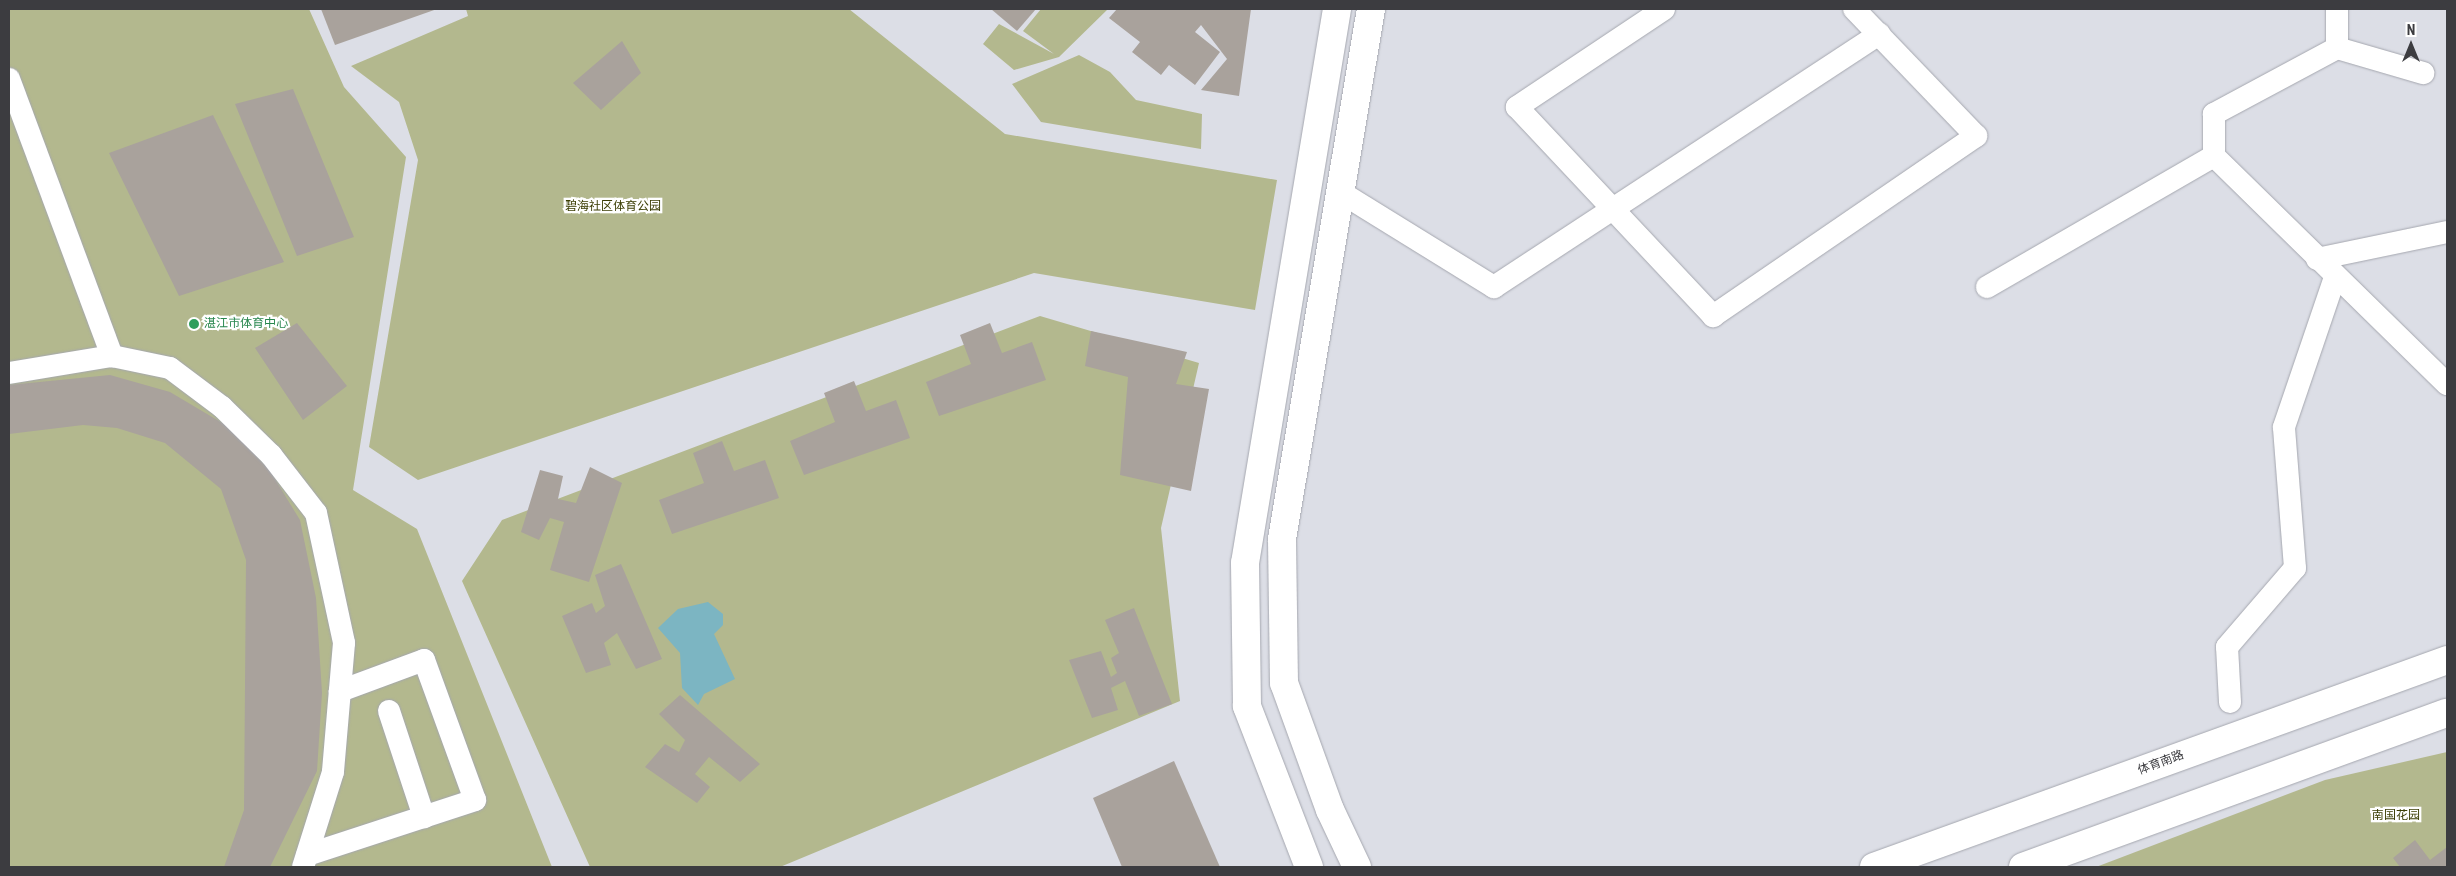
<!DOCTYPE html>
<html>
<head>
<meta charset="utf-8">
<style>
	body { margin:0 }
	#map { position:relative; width:2456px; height:876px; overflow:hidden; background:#dcdee6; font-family:"Roboto Condensed","Noto Sans SC",sans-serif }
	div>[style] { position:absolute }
	.green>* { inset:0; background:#b3b88e }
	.water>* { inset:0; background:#7cb5c2 }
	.building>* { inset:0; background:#a9a29c }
	.roads { filter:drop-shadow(0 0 1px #a5a7af) drop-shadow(0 0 1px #a5a7af) }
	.minor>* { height:22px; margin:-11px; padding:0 11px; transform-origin:11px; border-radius:11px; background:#fff }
	.tertiary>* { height:28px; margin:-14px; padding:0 14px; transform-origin:14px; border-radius:14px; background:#fff }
	.primary>* { height:28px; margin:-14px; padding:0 14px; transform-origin:14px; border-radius:14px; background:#fff }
	.dots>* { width:14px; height:14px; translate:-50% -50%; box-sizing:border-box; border:2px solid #fff; border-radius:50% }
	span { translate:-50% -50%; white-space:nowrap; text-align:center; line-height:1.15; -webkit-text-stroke:4.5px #fff; paint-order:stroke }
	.park-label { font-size:12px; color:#3a3d03 }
	.leisure-label { font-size:12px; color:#27864d }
	.left { translate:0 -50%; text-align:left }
	.street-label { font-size:12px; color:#3c3c40 }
	.frame { position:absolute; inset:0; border:10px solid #3c3c40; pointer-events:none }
	.north { position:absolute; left:2386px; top:20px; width:50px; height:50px; -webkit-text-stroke:4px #fff; paint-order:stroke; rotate:0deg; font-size:14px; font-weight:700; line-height:20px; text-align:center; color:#3c3c40 }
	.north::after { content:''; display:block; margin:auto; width:18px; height:22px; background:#3c3c40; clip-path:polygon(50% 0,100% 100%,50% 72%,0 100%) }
</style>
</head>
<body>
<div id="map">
	<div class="green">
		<i style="clip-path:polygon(9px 9px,309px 9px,344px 87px,406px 157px,353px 490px,417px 529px,552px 867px,9px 867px)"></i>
		<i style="clip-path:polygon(466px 9px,849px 9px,1005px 134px,1277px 180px,1255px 310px,1034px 273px,418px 480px,369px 447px,418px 160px,399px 102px,351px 66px,468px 16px)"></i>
		<i style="clip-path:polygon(1041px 9px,1108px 9px,1059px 57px,1014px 70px,983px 44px,999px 24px,1054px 54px,1023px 31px)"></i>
		<i style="clip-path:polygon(1079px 55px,1110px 72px,1136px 100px,1202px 114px,1201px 149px,1041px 122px,1012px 84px)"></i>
		<i style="clip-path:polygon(1040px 316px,1199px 363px,1161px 528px,1180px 701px,780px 867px,590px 867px,462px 581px,502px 520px)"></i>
		<i style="clip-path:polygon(2447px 752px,2447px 867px,2096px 867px,2325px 780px)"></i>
	</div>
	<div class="water">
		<i style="clip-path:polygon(708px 602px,723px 614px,723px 625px,714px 634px,735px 679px,704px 694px,698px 705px,682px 688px,680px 653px,658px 628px,678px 609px)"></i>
	</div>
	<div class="building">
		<i style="clip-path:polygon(321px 9px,437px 9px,335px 45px)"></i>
		<i style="clip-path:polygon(991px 9px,1036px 9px,1017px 31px)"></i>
		<i style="clip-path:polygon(1117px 9px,1251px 9px,1239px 96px,1201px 90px,1227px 59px,1201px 25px,1195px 32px,1220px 52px,1195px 85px,1169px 65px,1161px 75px,1132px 52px,1140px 42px,1109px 18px)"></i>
		<i style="clip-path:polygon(622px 41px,641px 73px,601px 110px,573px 83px)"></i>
		<i style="clip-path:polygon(293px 89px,354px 237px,297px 256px,235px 104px)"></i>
		<i style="clip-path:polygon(213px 115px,284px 262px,179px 296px,109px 153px)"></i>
		<i style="clip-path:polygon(297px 323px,347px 386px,303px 420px,255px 348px)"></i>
		<i style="clip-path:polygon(990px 323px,1002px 353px,1032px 342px,1046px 380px,939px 416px,926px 382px,971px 364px,960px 335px)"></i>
		<i style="clip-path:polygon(1091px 331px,1187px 352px,1176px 384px,1209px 389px,1191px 491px,1120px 475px,1128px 377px,1085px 366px)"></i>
		<i style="clip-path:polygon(110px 375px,170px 392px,229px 427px,270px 471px,300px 520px,316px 598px,322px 693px,317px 771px,270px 867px,224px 867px,244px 810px,246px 560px,221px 489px,165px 443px,117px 428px,83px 425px,9px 434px,9px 385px)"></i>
		<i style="clip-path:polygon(854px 381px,866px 411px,896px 400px,910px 438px,804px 475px,790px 441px,835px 422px,824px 393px)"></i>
		<i style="clip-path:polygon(722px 441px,734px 471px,765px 460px,779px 498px,672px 534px,659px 500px,704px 483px,693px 453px)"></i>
		<i style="clip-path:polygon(590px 467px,622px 483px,589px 582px,550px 570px,564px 522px,550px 518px,539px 540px,521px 532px,540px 470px,563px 476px,558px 499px,576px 503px)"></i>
		<i style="clip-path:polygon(621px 564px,662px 659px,636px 669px,617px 633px,604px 643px,611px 665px,586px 673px,562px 616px,592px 603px,596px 613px,605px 606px,595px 575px)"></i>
		<i style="clip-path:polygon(1134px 608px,1172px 704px,1139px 716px,1125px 681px,1111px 688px,1118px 710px,1092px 718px,1069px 660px,1101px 651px,1111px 677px,1117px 673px,1111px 658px,1119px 653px,1105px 620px)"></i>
		<i style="clip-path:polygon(680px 695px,760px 764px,740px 782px,709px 757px,695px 774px,710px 787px,697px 803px,645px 767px,665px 744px,679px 752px,685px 740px,659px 714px)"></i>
		<i style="clip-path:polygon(1174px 761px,1220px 867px,1122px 867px,1093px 798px)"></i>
		<i style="clip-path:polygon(2415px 840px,2430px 860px,2447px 847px,2447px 867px,2400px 867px,2393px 858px)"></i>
	</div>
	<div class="roads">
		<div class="minor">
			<i style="left:1664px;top:9px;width:177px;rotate:146.3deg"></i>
			<i style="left:1517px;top:107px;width:287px;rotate:46.8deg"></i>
			<i style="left:1713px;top:316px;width:319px;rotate:-34.4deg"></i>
			<i style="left:1976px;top:136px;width:176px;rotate:-133.8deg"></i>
			<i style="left:2337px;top:9px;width:39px;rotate:90deg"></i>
			<i style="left:2337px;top:48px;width:90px;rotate:16.2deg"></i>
			<i style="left:2337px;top:48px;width:140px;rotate:151.8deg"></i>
			<i style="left:2214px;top:114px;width:42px;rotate:90deg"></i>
			<i style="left:2214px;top:156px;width:326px;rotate:44.4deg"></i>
			<i style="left:9px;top:79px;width:296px;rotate:69.6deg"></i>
			<i style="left:112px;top:356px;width:59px;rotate:11.7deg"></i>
			<i style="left:170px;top:368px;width:65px;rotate:36.9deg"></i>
			<i style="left:222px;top:407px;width:69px;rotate:44.4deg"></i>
			<i style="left:271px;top:455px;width:73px;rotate:52.2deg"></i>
			<i style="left:316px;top:513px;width:133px;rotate:77.8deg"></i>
			<i style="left:344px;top:643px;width:129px;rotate:94.9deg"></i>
			<i style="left:333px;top:772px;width:100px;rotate:107.5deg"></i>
			<i style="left:1340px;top:192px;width:181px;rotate:31.7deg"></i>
			<i style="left:1494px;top:287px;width:461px;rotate:-33.3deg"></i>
			<i style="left:2317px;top:259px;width:133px;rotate:-11.7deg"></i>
			<i style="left:1987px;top:287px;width:262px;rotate:-30deg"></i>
			<i style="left:9px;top:373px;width:104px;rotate:-9.4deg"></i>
			<i style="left:2230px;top:702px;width:55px;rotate:-93.1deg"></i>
			<i style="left:2227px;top:647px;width:104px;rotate:-49.3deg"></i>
			<i style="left:2295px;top:568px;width:141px;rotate:-94.5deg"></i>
			<i style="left:2284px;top:427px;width:158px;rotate:-71.2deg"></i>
			<i style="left:389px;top:711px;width:112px;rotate:71.7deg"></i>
			<i style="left:307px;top:855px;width:177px;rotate:-18.1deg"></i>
			<i style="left:475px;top:800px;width:149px;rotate:-110deg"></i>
			<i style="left:424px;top:660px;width:90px;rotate:159.7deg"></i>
		</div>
		<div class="tertiary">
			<i style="left:1309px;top:867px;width:173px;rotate:-111.1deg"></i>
			<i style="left:1247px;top:706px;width:143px;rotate:-90.8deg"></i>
			<i style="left:1245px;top:563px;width:562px;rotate:-80.57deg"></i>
			<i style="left:1357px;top:867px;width:63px;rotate:-115.3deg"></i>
			<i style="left:1330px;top:810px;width:135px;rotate:-109.9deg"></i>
			<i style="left:1284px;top:683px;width:144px;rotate:-90.8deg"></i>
			<i style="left:1282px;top:539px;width:537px;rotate:-80.47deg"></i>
		</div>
		<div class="primary">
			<i style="left:1874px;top:867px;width:609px;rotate:-19.86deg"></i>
			<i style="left:2023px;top:867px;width:451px;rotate:-20deg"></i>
		</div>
	</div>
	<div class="dots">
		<i style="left:194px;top:324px;background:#2e9e5b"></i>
	</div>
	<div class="park-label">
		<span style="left:613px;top:207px">碧海社区体育公园</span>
		<span style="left:2396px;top:816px">南国花园</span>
	</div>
	<div class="leisure-label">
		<span class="left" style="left:204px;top:324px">湛江市体育中心</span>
	</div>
	<div class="street-label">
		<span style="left:2161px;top:763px;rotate:-20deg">体育南路</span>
	</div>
	<div class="frame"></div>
	<div class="north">N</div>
</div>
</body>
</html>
